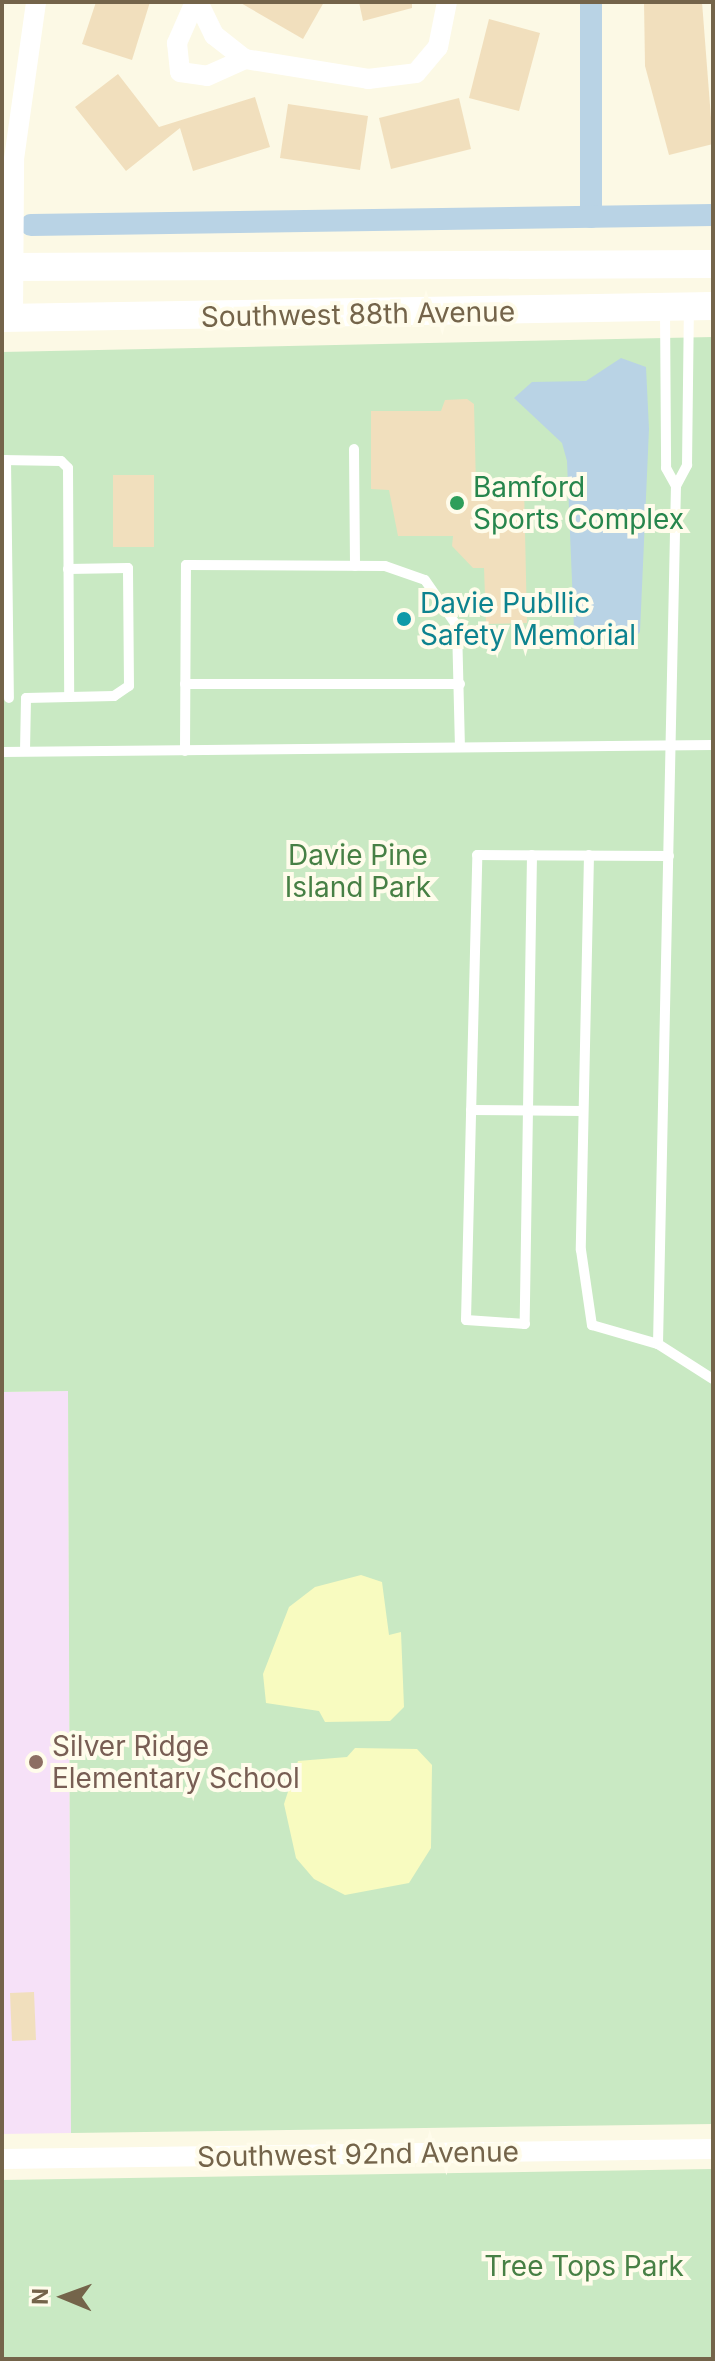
<!DOCTYPE html>
<html>
<head>
<meta charset="utf-8">
<style>
	body { margin:0 }
	#map { position:relative; width:715px; height:2361px; overflow:hidden; background:#fcf9e5; font-family:Inter,sans-serif }
	div>[style] { position:absolute }
	.education>* { inset:0; background:#f6e1f8 }
	.green>* { inset:0; background:#c9e9c3 }
	.sand>* { inset:0; background:#f8fbc0 }
	.water>* { inset:0; background:#b9d3e5 }
	.canal>* { height:22px; margin:-11px; padding:0 11px; transform-origin:11px; border-radius:11px; background:#b9d3e5 }
	.building>* { inset:0; background:#f1dfbd }
	.lane>* { height:10px; margin:-5px; padding:0 5px; transform-origin:5px; border-radius:5px; background:#fff }
	.street>* { height:20px; margin:-10px; padding:0 10px; transform-origin:10px; border-radius:10px; background:#fff }
	.secondary>* { height:28px; margin:-14px; padding:0 14px; transform-origin:14px; border-radius:14px; background:#fff }
	.dots>* { width:22px; height:22px; translate:-50% -50%; box-sizing:border-box; border:4px solid #fffceb; border-radius:50% }
	span { translate:-50% -50%; white-space:nowrap; text-align:center; line-height:1.15; -webkit-text-stroke:8px #fffceb; paint-order:stroke }
	.street-label { font-size:28px; color:#74644a }
	.leisure-label { font-size:28px; color:#27864d }
	.left { translate:0 -50%; text-align:left }
	.culture-label { font-size:28px; color:#0d838f }
	.park-label { font-size:28px; color:#478045 }
	.education-label { font-size:28px; color:#785e54 }
	.frame { position:absolute; inset:0; border:4px solid #74644a; pointer-events:none }
	.north { position:absolute; left:24px; top:2257px; width:80px; height:80px; -webkit-text-stroke:6px #fffceb; paint-order:stroke; rotate:271deg; font-size:22px; font-weight:700; line-height:32px; text-align:center; color:#74644a }
	.north::after { content:''; display:block; margin:auto; width:28px; height:36px; background:#74644a; clip-path:polygon(50% 0,100% 100%,50% 72%,0 100%) }
</style>
</head>
<body>
<div id="map">
	<div class="education">
		<i style="clip-path:polygon(68px 1391px,71px 2133px,2px 2134px,2px 1392px)"></i>
	</div>
	<div class="green">
		<i style="clip-path:polygon(713px 337px,713px 2124px,71px 2133px,68px 1391px,2px 1392px,2px 352px)"></i>
		<i style="clip-path:polygon(713px 2169px,713px 2359px,2px 2359px,2px 2180px)"></i>
	</div>
	<div class="sand">
		<i style="clip-path:polygon(361px 1575px,382px 1582px,389px 1635px,401px 1632px,404px 1707px,390px 1721px,325px 1722px,319px 1711px,266px 1703px,263px 1674px,289px 1607px,315px 1587px)"></i>
		<i style="clip-path:polygon(355px 1748px,417px 1749px,432px 1765px,431px 1848px,409px 1883px,345px 1895px,314px 1879px,296px 1858px,284px 1804px,298px 1761px,347px 1757px)"></i>
	</div>
	<div class="water">
		<i style="clip-path:polygon(621px 358px,646px 367px,649px 429px,640px 632px,630px 642px,574px 629px,567px 461px,562px 443px,514px 398px,532px 382px,586px 381px)"></i>
	</div>
	<div class="canal">
		<i style="left:591px;top:2px;width:215px;rotate:90deg"></i>
		<i style="left:31px;top:225px;width:682px;rotate:-0.84deg"></i>
	</div>
	<div class="building">
		<i style="clip-path:polygon(96px 2px,150px 2px,132px 60px,82px 44px)"></i>
		<i style="clip-path:polygon(239px 2px,324px 2px,303px 39px)"></i>
		<i style="clip-path:polygon(359px 2px,412px 2px,412px 8px,363px 21px)"></i>
		<i style="clip-path:polygon(644px 2px,702px 2px,713px 144px,669px 155px,645px 66px)"></i>
		<i style="clip-path:polygon(489px 19px,540px 33px,519px 111px,469px 98px)"></i>
		<i style="clip-path:polygon(118px 74px,159px 127px,255px 97px,270px 147px,193px 171px,180px 128px,126px 171px,75px 107px)"></i>
		<i style="clip-path:polygon(459px 98px,471px 149px,391px 169px,379px 118px)"></i>
		<i style="clip-path:polygon(288px 104px,368px 116px,360px 170px,280px 158px)"></i>
		<i style="clip-path:polygon(467px 399px,474px 404px,476px 486px,524px 485px,527px 623px,486px 624px,484px 568px,473px 568px,452px 546px,453px 536px,398px 536px,389px 490px,371px 489px,371px 411px,441px 411px,445px 400px)"></i>
		<i style="clip-path:polygon(113px 475px,154px 475px,154px 547px,113px 547px)"></i>
		<i style="clip-path:polygon(34px 1992px,36px 2040px,12px 2041px,10px 1993px)"></i>
	</div>
	<div class="lane">
		<i style="left:665px;top:308px;width:160px;rotate:89.6deg"></i>
		<i style="left:666px;top:468px;width:21px;rotate:61deg"></i>
		<i style="left:354px;top:449px;width:117px;rotate:89.5deg"></i>
		<i style="left:2px;top:460px;width:59px;rotate:1deg"></i>
		<i style="left:61px;top:461px;width:10px;rotate:45deg"></i>
		<i style="left:68px;top:468px;width:228px;rotate:89.7deg"></i>
		<i style="left:6px;top:460px;width:238px;rotate:89.3deg"></i>
		<i style="left:185px;top:684px;width:275px"></i>
		<i style="left:25px;top:751px;width:53px;rotate:-88.9deg"></i>
		<i style="left:26px;top:698px;width:88px;rotate:-1.3deg"></i>
		<i style="left:114px;top:696px;width:18px;rotate:-34deg"></i>
		<i style="left:129px;top:686px;width:118px;rotate:-90.5deg"></i>
		<i style="left:128px;top:568px;width:60px;rotate:179deg"></i>
		<i style="left:185px;top:751px;width:186px;rotate:-89.7deg"></i>
		<i style="left:186px;top:565px;width:199px;rotate:0.3deg"></i>
		<i style="left:385px;top:566px;width:42px;rotate:19.3deg"></i>
		<i style="left:425px;top:580px;width:56px;rotate:55.2deg"></i>
		<i style="left:457px;top:626px;width:121px;rotate:88.6deg"></i>
		<i style="left:2px;top:752px;width:711px;rotate:-0.56deg"></i>
		<i style="left:532px;top:855px;width:469px;rotate:90.9deg"></i>
		<i style="left:525px;top:1324px;width:59px;rotate:-176.1deg"></i>
		<i style="left:466px;top:1320px;width:465px;rotate:-88.6deg"></i>
		<i style="left:477px;top:855px;width:192px;rotate:0.3deg"></i>
		<i style="left:589px;top:855px;width:395px;rotate:91.2deg"></i>
		<i style="left:581px;top:1250px;width:76px;rotate:81.7deg"></i>
		<i style="left:592px;top:1325px;width:69px;rotate:16.1deg"></i>
		<i style="left:658px;top:1344px;width:65px;rotate:32.5deg"></i>
		<i style="left:471px;top:1110px;width:112px;rotate:0.5deg"></i>
		<i style="left:658px;top:1344px;width:858px;rotate:-88.8deg"></i>
		<i style="left:676px;top:486px;width:24px;rotate:-62deg"></i>
		<i style="left:687px;top:465px;width:156px;rotate:-89.3deg"></i>
	</div>
	<div class="street">
		<i style="left:195px;top:2px;width:45px;rotate:113.7deg"></i>
		<i style="left:177px;top:43px;width:29px;rotate:84deg"></i>
		<i style="left:180px;top:72px;width:27px;rotate:8deg"></i>
		<i style="left:207px;top:76px;width:42px;rotate:-24.1deg"></i>
		<i style="left:198px;top:2px;width:37px;rotate:64deg"></i>
		<i style="left:214px;top:35px;width:39px;rotate:38deg"></i>
		<i style="left:245px;top:59px;width:125px;rotate:9.2deg"></i>
		<i style="left:368px;top:79px;width:48px;rotate:-7.1deg"></i>
		<i style="left:416px;top:73px;width:34px;rotate:-50deg"></i>
		<i style="left:438px;top:47px;width:46px;rotate:-78.7deg"></i>
		<i style="left:13px;top:318px;width:159px;rotate:-89.6deg"></i>
		<i style="left:14px;top:159px;width:159px;rotate:-82deg"></i>
		<i style="left:2px;top:2159px;width:711px;rotate:-0.81deg"></i>
	</div>
	<div class="secondary">
		<i style="left:2px;top:267px;width:711px;rotate:-0.24deg"></i>
		<i style="left:2px;top:318px;width:711px;rotate:-0.97deg"></i>
	</div>
	<div class="dots">
		<i style="left:457px;top:503px;background:#2e9e5b"></i>
		<i style="left:404px;top:619px;background:#0f9aa8"></i>
		<i style="left:36px;top:1762px;background:#8d6e63"></i>
	</div>
	<div class="street-label">
		<span style="left:358px;top:314px;rotate:-1deg">Southwest 88th Avenue</span>
		<span style="left:358px;top:2154px;rotate:-1deg">Southwest 92nd Avenue</span>
	</div>
	<div class="leisure-label">
		<span class="left" style="left:473px;top:503px">Bamford<br>Sports Complex</span>
	</div>
	<div class="culture-label">
		<span class="left" style="left:420px;top:619px">Davie Publlic<br>Safety Memorial</span>
	</div>
	<div class="park-label">
		<span style="left:358px;top:871px">Davie Pine<br>Island Park</span>
		<span style="left:584px;top:2266px">Tree Tops Park</span>
	</div>
	<div class="education-label">
		<span class="left" style="left:52px;top:1762px">Silver Ridge<br>Elementary School</span>
	</div>
	<div class="frame"></div>
	<div class="north">N</div>
</div>
</body>
</html>
